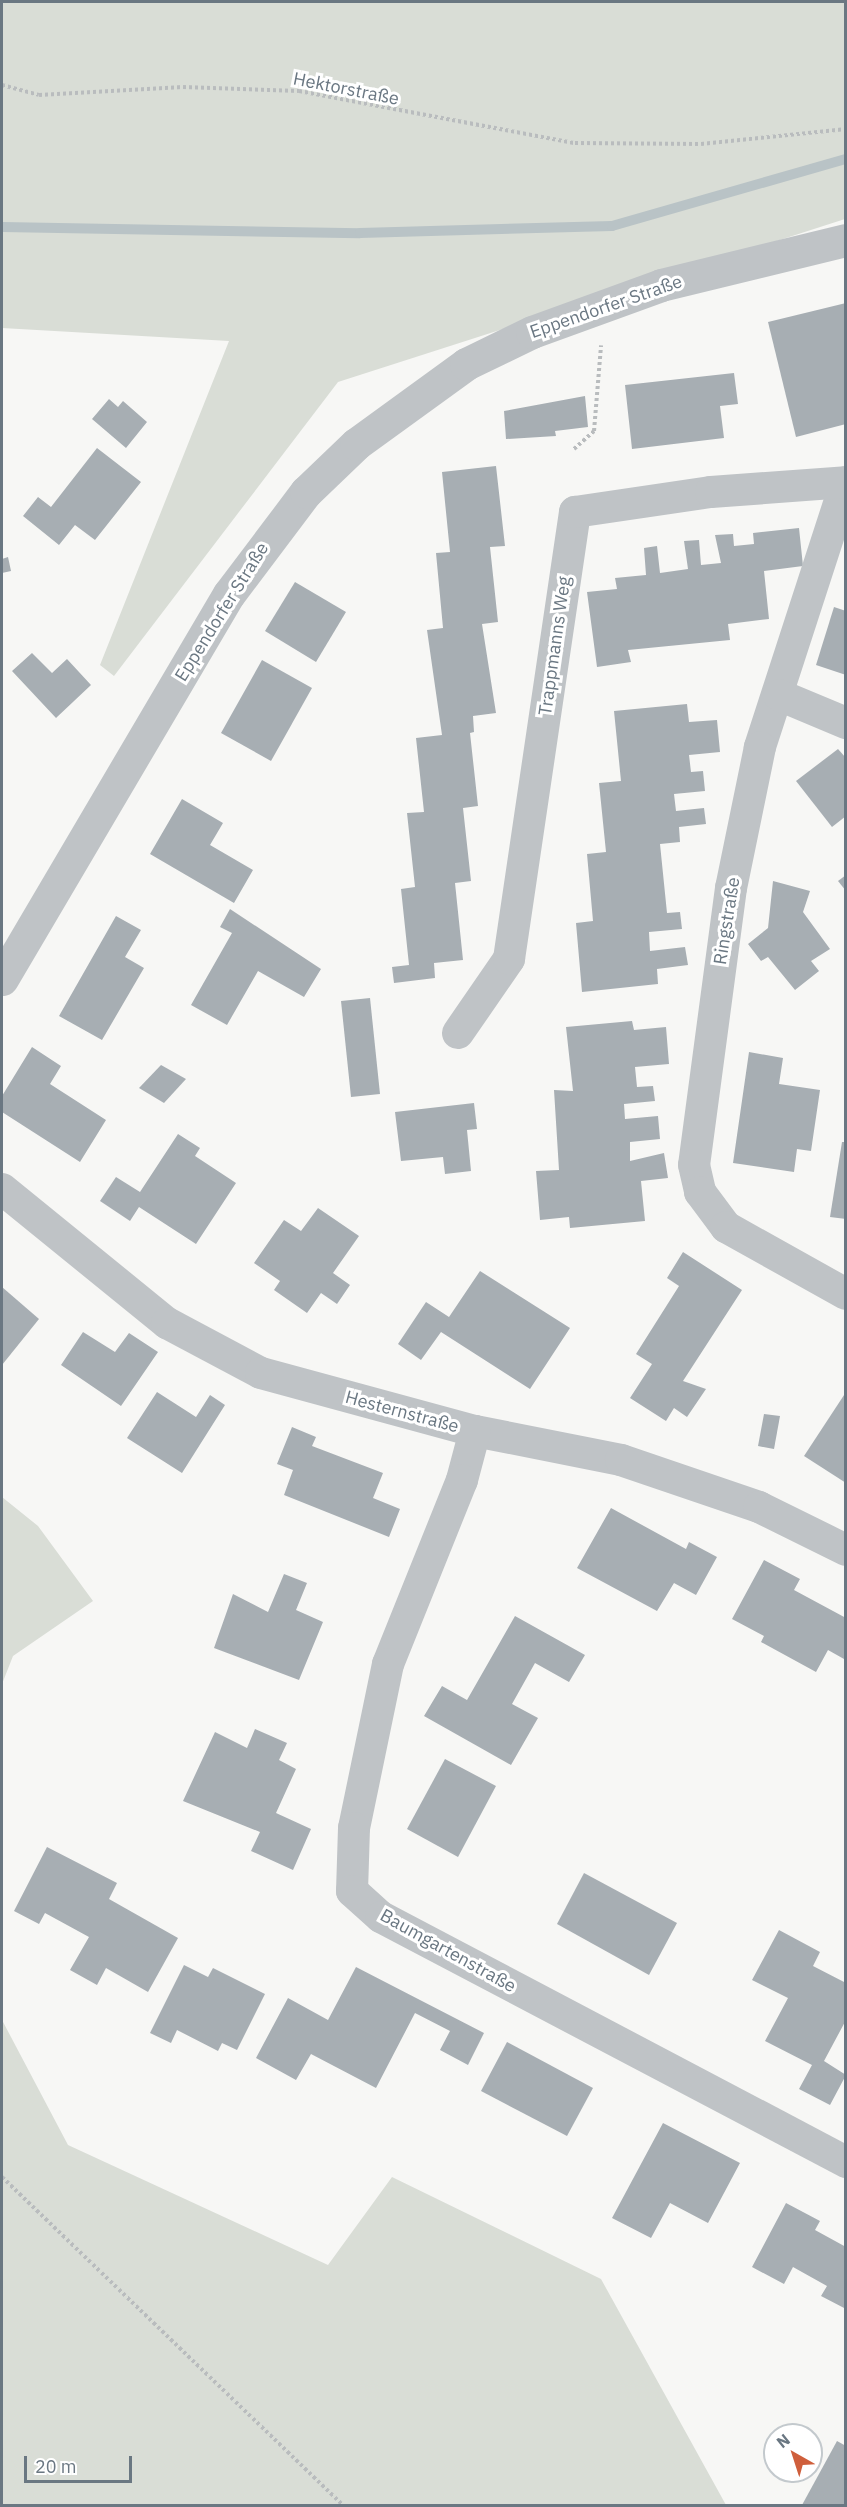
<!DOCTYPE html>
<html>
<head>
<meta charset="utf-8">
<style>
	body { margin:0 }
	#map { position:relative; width:847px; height:2507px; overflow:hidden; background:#f7f7f5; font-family:"IBM Plex Sans",sans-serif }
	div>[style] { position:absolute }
	.green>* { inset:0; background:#d9ddd6 }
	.stream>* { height:10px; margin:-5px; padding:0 5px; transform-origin:5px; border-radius:5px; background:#b9c3c6 }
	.building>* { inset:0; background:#a7aeb3 }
	.path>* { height:4px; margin-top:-2px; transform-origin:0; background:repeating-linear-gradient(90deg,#b9bcbe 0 3px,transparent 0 6px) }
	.minor>* { height:32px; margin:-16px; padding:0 16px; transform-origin:16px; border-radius:16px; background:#bfc3c6 }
	.tertiary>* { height:33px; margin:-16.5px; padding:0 16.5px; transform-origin:16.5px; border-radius:16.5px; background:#bfc3c6 }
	span { translate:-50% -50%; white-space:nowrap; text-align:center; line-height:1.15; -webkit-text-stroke:6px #fff; paint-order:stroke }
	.street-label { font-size:18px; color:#6a7782 }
	.frame { position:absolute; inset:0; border:3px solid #6a7782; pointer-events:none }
	.north { position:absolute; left:763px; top:2423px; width:60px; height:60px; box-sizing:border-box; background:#fff; border:2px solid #c3c9cd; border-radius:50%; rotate:321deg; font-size:16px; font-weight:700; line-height:24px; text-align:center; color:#6a7782 }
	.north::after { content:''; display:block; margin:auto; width:21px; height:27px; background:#cf5f3c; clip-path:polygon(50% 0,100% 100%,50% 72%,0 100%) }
	.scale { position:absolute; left:24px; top:2456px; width:108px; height:27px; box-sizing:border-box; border:3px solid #6a7782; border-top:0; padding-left:8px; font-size:18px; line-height:21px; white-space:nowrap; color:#6a7782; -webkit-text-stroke:4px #fff; paint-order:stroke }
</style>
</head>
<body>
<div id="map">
	<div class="green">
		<i style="clip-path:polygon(2px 2px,845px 2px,845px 219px,338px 382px,114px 676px,100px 665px,229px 341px,2px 328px)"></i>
		<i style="clip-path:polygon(2px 1497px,38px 1526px,93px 1601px,13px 1656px,2px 1684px)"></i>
		<i style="clip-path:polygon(2px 2020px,68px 2145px,328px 2265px,392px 2177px,601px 2279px,726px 2505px,2px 2505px)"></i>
	</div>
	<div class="stream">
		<i style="left:2px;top:227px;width:358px;rotate:1deg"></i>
		<i style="left:360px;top:233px;width:252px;rotate:-1.6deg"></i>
		<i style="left:612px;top:226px;width:243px;rotate:-16deg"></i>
	</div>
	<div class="building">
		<i style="clip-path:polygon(846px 303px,846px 424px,796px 437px,768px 322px)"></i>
		<i style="clip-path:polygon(734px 373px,738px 404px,720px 406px,724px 438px,632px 449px,625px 385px)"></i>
		<i style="clip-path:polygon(585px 396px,588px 427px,555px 431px,556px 436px,506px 439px,504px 411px)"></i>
		<i style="clip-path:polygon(109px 399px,118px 407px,123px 401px,147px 422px,126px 448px,92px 419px)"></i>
		<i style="clip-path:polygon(97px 448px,141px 482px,95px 540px,75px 525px,59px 545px,23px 516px,38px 497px,51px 507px)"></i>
		<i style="clip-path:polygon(496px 466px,505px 546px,490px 547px,498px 622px,482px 624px,496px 713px,473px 716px,474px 732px,470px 733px,478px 806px,463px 808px,471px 881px,455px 883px,463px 960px,434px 963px,435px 978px,394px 983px,392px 967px,409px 965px,401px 889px,415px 887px,407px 813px,424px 812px,416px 738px,442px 735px,427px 630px,443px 628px,436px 553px,450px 552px,442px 472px)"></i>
		<i style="clip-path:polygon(799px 528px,803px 566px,764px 571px,769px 619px,728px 624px,730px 640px,628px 650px,631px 662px,597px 667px,587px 592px,617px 589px,615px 578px,646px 575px,644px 548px,657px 546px,660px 573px,688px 569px,684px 541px,699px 540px,701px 565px,721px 563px,715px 535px,733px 534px,734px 546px,754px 544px,753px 533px)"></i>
		<i style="clip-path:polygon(8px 557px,11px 571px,2px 573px,2px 559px)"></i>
		<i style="clip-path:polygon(295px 582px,346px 612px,316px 662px,265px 631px)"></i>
		<i style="clip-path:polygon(834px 607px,846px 611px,846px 675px,816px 665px)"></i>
		<i style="clip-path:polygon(32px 653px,52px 673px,67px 659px,91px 685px,56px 718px,12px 671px)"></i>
		<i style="clip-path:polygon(262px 660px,312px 688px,271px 761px,221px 733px)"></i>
		<i style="clip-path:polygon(687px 704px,689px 722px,717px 720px,720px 752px,689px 755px,691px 772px,703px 771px,705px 791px,674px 794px,676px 811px,704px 808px,706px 824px,679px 827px,680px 842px,660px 844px,667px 913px,680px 912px,682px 929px,649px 932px,650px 951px,685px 947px,688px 965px,657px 969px,658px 984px,582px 992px,576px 923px,593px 921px,587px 854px,606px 852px,599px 783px,621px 781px,614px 711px)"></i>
		<i style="clip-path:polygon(838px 749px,846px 758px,846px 816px,832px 827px,796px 781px)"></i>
		<i style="clip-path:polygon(182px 799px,223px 823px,210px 845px,253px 870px,234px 903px,150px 854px)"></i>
		<i style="clip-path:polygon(846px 875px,846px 891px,838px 881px)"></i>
		<i style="clip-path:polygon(773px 881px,810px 891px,803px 912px,830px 949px,811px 961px,819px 971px,795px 990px,768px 957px,761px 961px,748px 944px,768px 928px)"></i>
		<i style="clip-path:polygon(230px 909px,321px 969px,304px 997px,258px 971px,227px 1025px,191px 1005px,232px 933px,220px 927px)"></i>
		<i style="clip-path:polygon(116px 916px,141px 930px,125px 957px,144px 968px,102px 1040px,59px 1016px)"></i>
		<i style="clip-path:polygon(370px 998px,380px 1094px,351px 1097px,341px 1001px)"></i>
		<i style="clip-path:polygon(632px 1021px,634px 1030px,666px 1027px,669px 1064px,635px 1067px,637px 1087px,653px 1086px,655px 1101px,624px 1104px,625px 1119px,658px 1116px,660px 1139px,630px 1142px,630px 1161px,664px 1153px,668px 1178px,641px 1181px,645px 1221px,570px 1228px,569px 1217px,540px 1220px,536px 1171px,559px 1170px,554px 1090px,573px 1091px,566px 1027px)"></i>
		<i style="clip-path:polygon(32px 1047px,61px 1066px,50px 1084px,106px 1120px,80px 1162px,2px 1112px,2px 1096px)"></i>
		<i style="clip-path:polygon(749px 1052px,783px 1058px,779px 1084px,820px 1090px,811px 1151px,797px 1149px,794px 1172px,733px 1163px)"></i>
		<i style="clip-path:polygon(161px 1065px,186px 1079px,164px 1103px,139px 1088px)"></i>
		<i style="clip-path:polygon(474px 1103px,477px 1129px,467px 1130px,471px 1171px,445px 1174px,443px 1157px,401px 1161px,395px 1112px)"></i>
		<i style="clip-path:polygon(178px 1134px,200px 1148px,195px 1156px,236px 1183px,196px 1244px,139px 1207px,130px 1221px,100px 1201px,116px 1177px,140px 1192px)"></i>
		<i style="clip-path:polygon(842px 1142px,846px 1142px,846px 1219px,830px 1217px)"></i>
		<i style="clip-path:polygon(318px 1208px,359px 1236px,333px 1273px,350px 1285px,337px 1304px,321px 1293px,307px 1313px,274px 1290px,280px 1281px,254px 1263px,284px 1220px,301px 1231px)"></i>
		<i style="clip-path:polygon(683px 1252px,742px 1290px,683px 1381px,706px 1389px,687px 1417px,674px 1408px,666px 1421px,630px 1398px,652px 1364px,636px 1354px,679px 1286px,667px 1278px)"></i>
		<i style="clip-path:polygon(480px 1271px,570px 1328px,530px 1389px,441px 1332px,421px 1360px,398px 1344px,426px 1302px,449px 1317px)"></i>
		<i style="clip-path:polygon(2px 1287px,39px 1319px,2px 1365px)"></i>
		<i style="clip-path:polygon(83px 1332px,115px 1352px,129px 1333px,158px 1352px,121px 1406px,61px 1365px)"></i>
		<i style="clip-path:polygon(157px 1392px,196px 1417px,210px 1395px,225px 1405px,182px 1473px,127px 1438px)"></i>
		<i style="clip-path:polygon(846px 1392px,846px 1483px,804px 1456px)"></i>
		<i style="clip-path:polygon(764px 1414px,780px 1416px,774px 1449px,758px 1446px)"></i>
		<i style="clip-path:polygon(292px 1427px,316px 1437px,312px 1446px,383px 1473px,373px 1498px,400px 1509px,389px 1537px,284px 1495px,293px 1470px,277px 1464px)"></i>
		<i style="clip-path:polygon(611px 1508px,686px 1549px,689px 1542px,717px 1557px,696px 1595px,674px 1583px,657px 1611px,577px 1568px)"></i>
		<i style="clip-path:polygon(764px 1560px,800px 1579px,794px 1590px,846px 1618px,844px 1659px,828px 1650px,816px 1672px,761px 1642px,764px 1636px,732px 1619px)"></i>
		<i style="clip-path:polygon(284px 1574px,307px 1583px,296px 1610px,323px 1622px,299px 1680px,214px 1648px,233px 1594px,268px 1612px)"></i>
		<i style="clip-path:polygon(515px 1616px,585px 1655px,569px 1682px,535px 1663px,512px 1704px,538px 1718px,511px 1765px,424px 1716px,442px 1686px,467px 1700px)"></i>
		<i style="clip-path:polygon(255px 1729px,287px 1743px,279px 1760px,296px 1769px,276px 1813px,311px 1829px,293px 1870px,251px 1851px,260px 1832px,183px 1801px,215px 1732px,247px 1748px)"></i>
		<i style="clip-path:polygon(445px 1759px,496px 1786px,458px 1857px,407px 1829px)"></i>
		<i style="clip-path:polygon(47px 1847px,117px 1883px,109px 1899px,178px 1938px,148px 1992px,106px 1968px,97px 1985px,70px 1970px,89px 1937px,45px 1913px,39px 1924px,14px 1911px)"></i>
		<i style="clip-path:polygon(584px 1873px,677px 1923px,649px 1975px,557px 1924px)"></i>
		<i style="clip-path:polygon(779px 1930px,820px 1952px,813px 1966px,846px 1983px,846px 2020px,824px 2061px,846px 2075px,830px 2105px,799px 2089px,812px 2065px,765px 2041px,788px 1998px,752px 1980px)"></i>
		<i style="clip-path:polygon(184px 1965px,208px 1977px,213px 1968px,265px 1994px,237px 2050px,222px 2043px,218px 2051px,177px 2030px,171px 2043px,150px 2033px)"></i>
		<i style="clip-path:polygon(356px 1967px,484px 2033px,468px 2065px,440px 2050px,450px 2031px,415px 2013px,376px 2088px,311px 2054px,296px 2080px,256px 2058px,288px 1998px,328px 2020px)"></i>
		<i style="clip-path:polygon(507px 2042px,593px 2088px,567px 2136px,481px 2091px)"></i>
		<i style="clip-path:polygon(663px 2123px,740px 2163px,708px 2223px,670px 2203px,651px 2238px,612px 2218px)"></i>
		<i style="clip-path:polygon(786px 2203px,820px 2221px,815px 2230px,846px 2247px,846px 2309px,821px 2296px,827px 2286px,793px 2267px,784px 2284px,752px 2267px)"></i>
		<i style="clip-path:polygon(837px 2441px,846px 2446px,846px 2505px,802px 2505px)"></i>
	</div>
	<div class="path">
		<i style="left:2px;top:85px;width:38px;rotate:15deg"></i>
		<i style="left:39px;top:95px;width:144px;rotate:-3.2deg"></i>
		<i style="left:183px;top:87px;width:116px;rotate:2deg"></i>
		<i style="left:299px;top:91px;width:281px;rotate:10.7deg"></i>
		<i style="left:575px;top:143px;width:126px;rotate:0.5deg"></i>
		<i style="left:701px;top:144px;width:146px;rotate:-5.9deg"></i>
		<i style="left:574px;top:449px;width:27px;rotate:-42deg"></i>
		<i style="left:594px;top:431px;width:86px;rotate:-85.3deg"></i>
		<i style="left:2px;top:2177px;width:475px;rotate:43.9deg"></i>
	</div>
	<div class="minor">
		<i style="left:846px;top:482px;width:279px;rotate:108deg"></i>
		<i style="left:760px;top:747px;width:144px;rotate:101.6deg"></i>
		<i style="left:731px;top:888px;width:279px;rotate:97.6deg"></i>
		<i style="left:694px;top:1165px;width:28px;rotate:77deg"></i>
		<i style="left:700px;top:1192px;width:44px;rotate:53.4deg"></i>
		<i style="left:726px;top:1227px;width:137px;rotate:29.2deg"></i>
		<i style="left:779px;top:695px;width:73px;rotate:22.7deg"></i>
		<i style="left:458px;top:1033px;width:90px;rotate:-55.4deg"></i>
		<i style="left:509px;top:959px;width:452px;rotate:-81.6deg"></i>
		<i style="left:575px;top:512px;width:137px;rotate:-8.4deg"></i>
		<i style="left:711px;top:492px;width:135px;rotate:-4.2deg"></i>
		<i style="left:2px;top:1189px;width:213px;rotate:39.1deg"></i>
		<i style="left:167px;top:1323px;width:106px;rotate:28deg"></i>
		<i style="left:261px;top:1373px;width:222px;rotate:15.2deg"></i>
		<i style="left:475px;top:1431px;width:149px;rotate:11.2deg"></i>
		<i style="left:621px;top:1460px;width:146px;rotate:18.8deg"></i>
		<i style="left:759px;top:1507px;width:97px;rotate:26.3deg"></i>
		<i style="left:475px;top:1431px;width:51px;rotate:104.9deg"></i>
		<i style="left:462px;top:1480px;width:198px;rotate:111.9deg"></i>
		<i style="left:388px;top:1664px;width:167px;rotate:101.7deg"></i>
		<i style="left:354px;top:1828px;width:63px;rotate:91.8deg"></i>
		<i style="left:352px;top:1891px;width:39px;rotate:42deg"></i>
		<i style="left:381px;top:1917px;width:526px;rotate:27.78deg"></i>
	</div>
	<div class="tertiary">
		<i style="left:2px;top:979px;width:447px;rotate:-59.5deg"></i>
		<i style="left:229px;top:594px;width:128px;rotate:-53deg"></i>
		<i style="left:306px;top:492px;width:69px;rotate:-43.8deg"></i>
		<i style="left:356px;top:444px;width:136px;rotate:-36deg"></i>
		<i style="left:466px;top:364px;width:73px;rotate:-25.9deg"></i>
		<i style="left:532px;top:332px;width:137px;rotate:-20deg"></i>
		<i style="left:661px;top:285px;width:190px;rotate:-13.7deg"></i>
	</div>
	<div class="street-label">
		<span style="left:346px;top:89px;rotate:11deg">Hektorstraße</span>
		<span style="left:606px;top:307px;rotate:-19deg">Eppendorfer Straße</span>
		<span style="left:222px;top:612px;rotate:-58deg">Eppendorfer Straße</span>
		<span style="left:555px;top:646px;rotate:-82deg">Trappmanns Weg</span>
		<span style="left:727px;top:921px;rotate:-81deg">Ringstraße</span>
		<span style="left:402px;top:1412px;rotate:15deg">Hesternstraße</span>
		<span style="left:448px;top:1951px;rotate:29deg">Baumgartenstraße</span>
	</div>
	<div class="frame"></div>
	<div class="north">N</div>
	<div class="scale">20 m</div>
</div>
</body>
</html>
